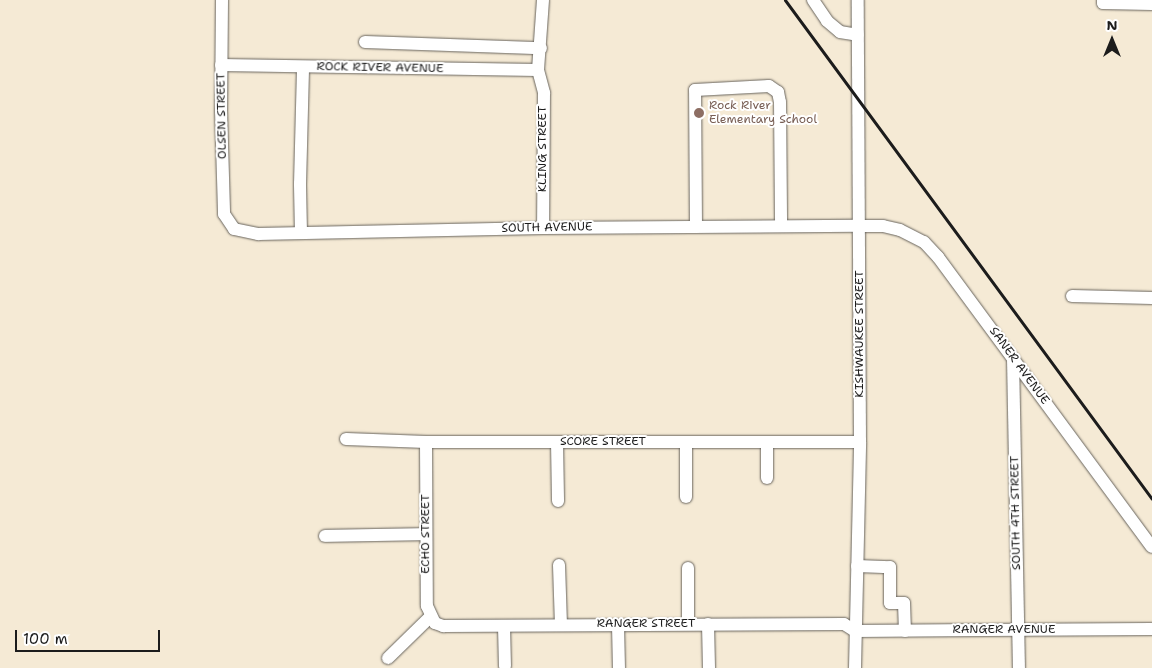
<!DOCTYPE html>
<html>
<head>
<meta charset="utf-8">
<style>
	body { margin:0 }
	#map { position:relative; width:1152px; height:668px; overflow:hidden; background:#f5ead5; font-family:"Shantell Sans",sans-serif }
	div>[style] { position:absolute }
	.roads { filter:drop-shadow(0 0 1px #68645d) drop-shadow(0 0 1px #68645d) }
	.minor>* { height:12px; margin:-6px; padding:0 6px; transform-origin:6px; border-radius:6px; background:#fff }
	.rail>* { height:3px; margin:-1.5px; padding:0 1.5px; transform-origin:1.5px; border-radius:1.5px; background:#1c1c1c }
	.dots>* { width:14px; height:14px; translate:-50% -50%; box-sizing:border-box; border:2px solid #fff; border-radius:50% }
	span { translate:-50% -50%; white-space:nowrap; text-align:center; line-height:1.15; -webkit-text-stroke:4px #fff; paint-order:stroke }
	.street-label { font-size:12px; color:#1c1c1c }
	.education-label { font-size:12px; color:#785e54 }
	.left { translate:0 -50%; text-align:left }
	.north { position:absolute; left:1087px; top:15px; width:50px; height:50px; -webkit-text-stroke:4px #fff; paint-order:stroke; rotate:0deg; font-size:14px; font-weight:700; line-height:20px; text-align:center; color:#1c1c1c }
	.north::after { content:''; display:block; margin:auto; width:18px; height:22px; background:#1c1c1c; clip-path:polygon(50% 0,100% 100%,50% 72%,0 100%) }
	.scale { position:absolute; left:15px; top:630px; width:145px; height:22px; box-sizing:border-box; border:2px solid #1c1c1c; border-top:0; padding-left:6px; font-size:15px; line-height:18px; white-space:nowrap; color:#1c1c1c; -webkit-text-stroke:4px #fff; paint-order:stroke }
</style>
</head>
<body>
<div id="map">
	<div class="roads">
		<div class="minor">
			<i style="left:222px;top:0;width:110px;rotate:90.5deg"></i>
			<i style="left:221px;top:110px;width:104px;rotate:88.3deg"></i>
			<i style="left:224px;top:214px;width:18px;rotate:56deg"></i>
			<i style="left:234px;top:229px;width:25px;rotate:12deg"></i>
			<i style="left:258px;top:234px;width:285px;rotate:-1.2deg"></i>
			<i style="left:543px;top:228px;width:317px;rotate:-0.4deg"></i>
			<i style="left:860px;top:226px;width:23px"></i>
			<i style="left:883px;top:226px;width:17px;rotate:13deg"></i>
			<i style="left:900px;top:230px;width:27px;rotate:27deg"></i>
			<i style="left:924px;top:242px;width:21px;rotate:47deg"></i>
			<i style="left:938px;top:257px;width:360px;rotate:53.6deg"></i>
			<i style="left:543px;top:0;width:70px;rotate:94.1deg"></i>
			<i style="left:538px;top:70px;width:24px;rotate:75deg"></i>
			<i style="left:544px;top:93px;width:135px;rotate:90.4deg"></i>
			<i style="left:813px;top:0;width:25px;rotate:56deg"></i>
			<i style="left:827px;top:21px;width:17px;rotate:40deg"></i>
			<i style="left:840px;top:32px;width:18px;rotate:9deg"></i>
			<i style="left:1103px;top:0;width:3px;rotate:90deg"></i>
			<i style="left:1103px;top:3px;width:49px;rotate:1.2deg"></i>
			<i style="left:365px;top:42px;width:176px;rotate:2deg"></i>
			<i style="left:221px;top:65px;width:317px;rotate:0.9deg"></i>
			<i style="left:696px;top:227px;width:137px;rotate:-90.4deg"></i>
			<i style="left:695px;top:90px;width:74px;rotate:-3.1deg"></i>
			<i style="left:769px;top:86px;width:11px;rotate:34deg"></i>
			<i style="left:778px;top:92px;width:10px;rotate:79deg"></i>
			<i style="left:780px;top:102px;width:124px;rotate:89.5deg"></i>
			<i style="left:301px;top:233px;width:49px;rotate:-91.2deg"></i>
			<i style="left:300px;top:184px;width:117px;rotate:-88.5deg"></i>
			<i style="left:1072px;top:296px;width:80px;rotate:1.4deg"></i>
			<i style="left:1013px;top:358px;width:310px;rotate:88.9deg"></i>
			<i style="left:346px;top:439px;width:80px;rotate:2.1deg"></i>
			<i style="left:426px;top:442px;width:434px"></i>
			<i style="left:426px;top:442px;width:164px;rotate:89.7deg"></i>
			<i style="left:427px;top:606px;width:19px;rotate:65deg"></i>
			<i style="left:435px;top:623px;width:9px;rotate:21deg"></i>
			<i style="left:443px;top:626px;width:401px;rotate:-0.3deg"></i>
			<i style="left:844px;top:624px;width:13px;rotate:32deg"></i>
			<i style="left:855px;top:631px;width:297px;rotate:-0.4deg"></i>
			<i style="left:557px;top:442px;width:59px;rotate:89deg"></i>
			<i style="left:686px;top:442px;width:55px;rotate:90deg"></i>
			<i style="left:767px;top:442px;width:36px;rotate:90deg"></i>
			<i style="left:325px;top:536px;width:101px;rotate:-1.1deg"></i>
			<i style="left:559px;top:565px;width:60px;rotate:88.1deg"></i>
			<i style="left:857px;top:566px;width:33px;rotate:2deg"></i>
			<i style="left:890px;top:567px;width:36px;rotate:90deg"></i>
			<i style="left:890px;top:603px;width:14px"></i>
			<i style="left:904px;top:603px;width:28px;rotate:88deg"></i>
			<i style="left:688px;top:568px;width:56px;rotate:90deg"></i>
			<i style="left:708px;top:624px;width:44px;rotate:88.7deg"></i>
			<i style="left:618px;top:625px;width:43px;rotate:88.7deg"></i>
			<i style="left:504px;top:626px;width:40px;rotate:88.6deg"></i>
			<i style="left:388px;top:658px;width:59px;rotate:-44.3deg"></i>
			<i style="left:855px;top:668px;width:226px;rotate:-88.7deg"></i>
			<i style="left:860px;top:442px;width:442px;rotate:-90.3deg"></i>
		</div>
	</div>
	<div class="rail">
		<i style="left:785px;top:0;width:619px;rotate:53.67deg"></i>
	</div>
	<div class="dots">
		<i style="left:699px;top:113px;background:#8d6e63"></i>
	</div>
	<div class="street-label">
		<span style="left:380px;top:68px;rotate:1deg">ROCK RIVER AVENUE</span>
		<span style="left:222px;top:116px;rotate:-91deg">OLSEN STREET</span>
		<span style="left:543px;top:149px;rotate:-90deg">KLING STREET</span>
		<span style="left:547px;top:228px;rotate:-1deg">SOUTH AVENUE</span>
		<span style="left:860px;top:334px;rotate:-90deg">KISHWAUKEE STREET</span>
		<span style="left:1019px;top:366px;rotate:54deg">SANER AVENUE</span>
		<span style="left:603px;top:442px">SCORE STREET</span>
		<span style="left:1016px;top:513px;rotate:-91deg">SOUTH 4TH STREET</span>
		<span style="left:426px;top:534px;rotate:-90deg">ECHO STREET</span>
		<span style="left:646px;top:624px">RANGER STREET</span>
		<span style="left:1004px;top:630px">RANGER AVENUE</span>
	</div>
	<div class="education-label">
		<span class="left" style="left:709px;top:113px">Rock River<br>Elementary School</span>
	</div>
	<div class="north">N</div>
	<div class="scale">100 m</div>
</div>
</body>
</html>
